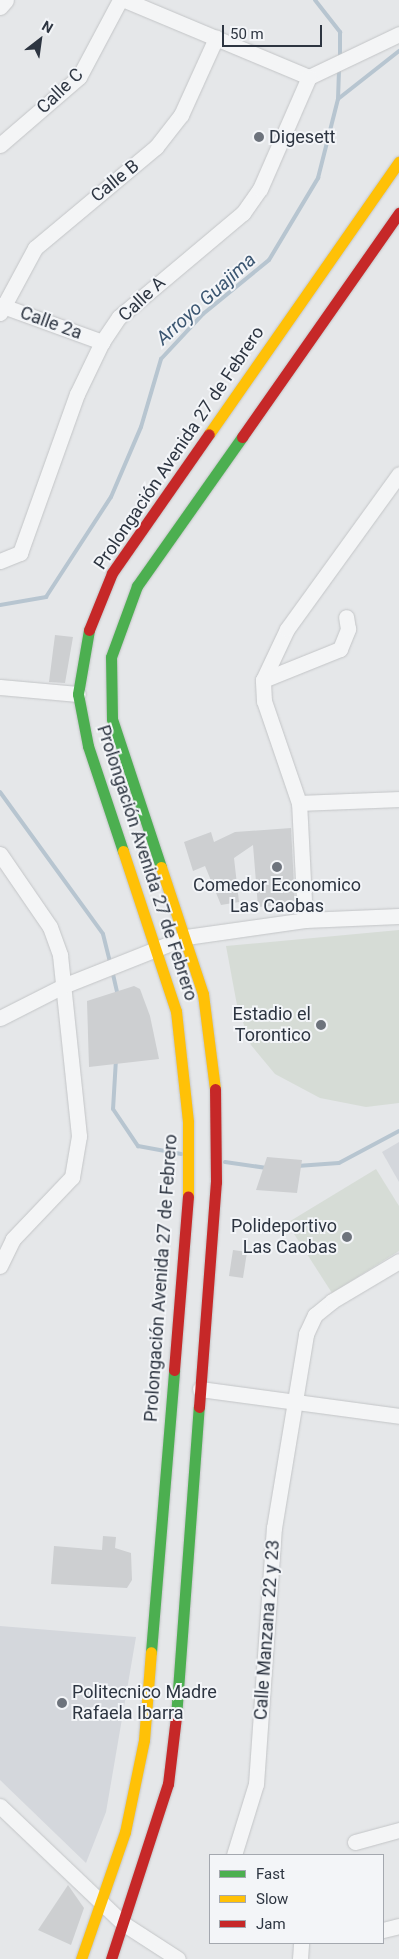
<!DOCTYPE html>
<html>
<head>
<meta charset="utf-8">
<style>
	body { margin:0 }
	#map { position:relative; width:399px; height:1959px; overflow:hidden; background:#e5e7e9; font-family:Roboto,sans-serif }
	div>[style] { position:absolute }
	.built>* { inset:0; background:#d4d7dc }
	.green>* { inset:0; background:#d6dcd6 }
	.stream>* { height:4px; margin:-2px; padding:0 2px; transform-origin:2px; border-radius:2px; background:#b7c5d0 }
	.building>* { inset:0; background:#cdcfd1 }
	.roads { filter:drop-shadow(0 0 1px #c3c5c7) drop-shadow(0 0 1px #c3c5c7) }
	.street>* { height:15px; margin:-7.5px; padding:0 7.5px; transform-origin:7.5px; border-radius:7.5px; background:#f4f5f6 }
	.fast>* { height:11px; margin:-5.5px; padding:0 5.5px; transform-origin:5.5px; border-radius:5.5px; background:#4caf50 }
	.slow>* { height:11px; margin:-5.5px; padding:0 5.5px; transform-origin:5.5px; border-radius:5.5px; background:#ffc107 }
	.jam>* { height:11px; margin:-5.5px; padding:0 5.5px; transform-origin:5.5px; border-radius:5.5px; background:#c62828 }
	.dots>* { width:14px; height:14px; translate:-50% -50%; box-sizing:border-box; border:2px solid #f3f5f8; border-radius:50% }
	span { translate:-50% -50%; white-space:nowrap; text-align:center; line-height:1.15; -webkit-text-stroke:4px #f3f5f8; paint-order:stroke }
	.street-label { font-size:18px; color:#2d3541 }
	.poi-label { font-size:18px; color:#2d3541 }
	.left { translate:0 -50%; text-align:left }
	.right { translate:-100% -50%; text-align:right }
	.water-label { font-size:19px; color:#3b5671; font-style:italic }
	.legend { position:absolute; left:209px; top:1854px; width:175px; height:90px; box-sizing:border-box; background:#f3f5f8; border:1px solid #a4a8af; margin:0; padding:6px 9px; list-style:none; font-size:15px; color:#2d3541 }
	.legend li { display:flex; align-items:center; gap:10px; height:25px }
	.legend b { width:25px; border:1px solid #a4a8af }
	.north { position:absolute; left:15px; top:15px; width:50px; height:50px; -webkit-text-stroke:4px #f3f5f8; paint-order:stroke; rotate:30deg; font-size:14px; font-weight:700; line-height:20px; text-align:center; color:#2d3541 }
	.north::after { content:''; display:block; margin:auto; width:18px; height:22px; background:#2d3541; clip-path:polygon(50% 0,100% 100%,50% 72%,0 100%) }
	.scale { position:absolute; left:222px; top:25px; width:100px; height:22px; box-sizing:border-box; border:2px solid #2d3541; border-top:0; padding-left:6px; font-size:15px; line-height:18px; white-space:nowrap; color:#2d3541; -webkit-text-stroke:4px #f3f5f8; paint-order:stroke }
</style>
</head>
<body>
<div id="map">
	<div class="built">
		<i style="clip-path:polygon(399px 1142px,399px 1182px,382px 1152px)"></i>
		<i style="clip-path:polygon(0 1626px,136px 1637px,106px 1812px,86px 1863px,0 1780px)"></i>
	</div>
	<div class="green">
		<i style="clip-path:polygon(399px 930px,399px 1103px,366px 1107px,320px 1098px,275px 1074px,251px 1045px,237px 1005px,226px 946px)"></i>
		<i style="clip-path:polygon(376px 1169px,399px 1206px,399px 1251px,332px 1293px,287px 1223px)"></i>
	</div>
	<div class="stream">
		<i style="left:315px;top:0;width:41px;rotate:52deg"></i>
		<i style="left:340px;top:32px;width:27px;rotate:90deg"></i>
		<i style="left:338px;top:99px;width:78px;rotate:-38.2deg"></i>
		<i style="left:0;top:605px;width:47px;rotate:-9.9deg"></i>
		<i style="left:46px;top:597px;width:119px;rotate:-57deg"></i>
		<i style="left:111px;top:497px;width:76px;rotate:-66.8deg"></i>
		<i style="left:141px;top:427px;width:71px;rotate:-73.6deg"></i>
		<i style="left:161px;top:359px;width:62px;rotate:-47deg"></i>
		<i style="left:203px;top:314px;width:85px;rotate:-39.3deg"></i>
		<i style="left:269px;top:260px;width:96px;rotate:-59.1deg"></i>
		<i style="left:318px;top:178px;width:81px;rotate:-75.8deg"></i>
		<i style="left:338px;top:99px;width:33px;rotate:-88deg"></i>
		<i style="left:0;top:792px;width:175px;rotate:54deg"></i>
		<i style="left:103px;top:934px;width:30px;rotate:76deg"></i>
		<i style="left:112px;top:970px;width:26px;rotate:77deg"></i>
		<i style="left:116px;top:1059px;width:50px;rotate:93.4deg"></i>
		<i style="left:113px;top:1109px;width:45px;rotate:56deg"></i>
		<i style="left:138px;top:1146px;width:44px;rotate:10.5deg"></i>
		<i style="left:225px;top:1162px;width:42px;rotate:8.1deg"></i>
		<i style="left:297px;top:1166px;width:42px;rotate:-4.1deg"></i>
		<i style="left:339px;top:1163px;width:68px;rotate:-28.1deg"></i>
	</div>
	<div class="building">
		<i style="clip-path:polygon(55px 635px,73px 637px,65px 683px,49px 682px)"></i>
		<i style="clip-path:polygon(291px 828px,295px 904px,258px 907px,253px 845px,234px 858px,239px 902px,221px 905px,205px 866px,193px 871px,184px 842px,211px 832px,214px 842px,235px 832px)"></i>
		<i style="clip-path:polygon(134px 986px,140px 989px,150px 1016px,159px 1059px,89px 1067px,87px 1001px)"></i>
		<i style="clip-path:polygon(267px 1157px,302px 1160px,297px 1193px,256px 1190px)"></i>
		<i style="clip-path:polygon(233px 1250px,247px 1252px,243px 1278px,229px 1276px)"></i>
		<i style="clip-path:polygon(103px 1536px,116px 1537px,115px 1548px,131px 1553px,132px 1580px,127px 1588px,51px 1584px,54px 1546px,102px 1550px)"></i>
		<i style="clip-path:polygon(68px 1885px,84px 1908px,71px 1945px,38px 1930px)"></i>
	</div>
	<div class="roads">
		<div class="street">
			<i style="left:125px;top:0;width:199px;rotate:22.7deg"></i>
			<i style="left:0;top:7px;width:9px;rotate:-49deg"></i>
			<i style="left:309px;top:77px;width:100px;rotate:-25.5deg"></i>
			<i style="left:0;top:145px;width:104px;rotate:-40.7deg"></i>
			<i style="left:79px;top:77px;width:87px;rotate:-62deg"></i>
			<i style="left:0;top:305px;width:109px;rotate:19.9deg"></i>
			<i style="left:0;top:313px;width:74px;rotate:-61.7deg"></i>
			<i style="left:35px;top:248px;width:158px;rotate:-39.9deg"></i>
			<i style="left:156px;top:147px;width:41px;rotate:-52deg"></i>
			<i style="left:181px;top:115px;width:85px;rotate:-65.6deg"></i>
			<i style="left:0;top:561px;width:22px;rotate:-22deg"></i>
			<i style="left:20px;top:553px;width:169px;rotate:-70.3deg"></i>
			<i style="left:77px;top:394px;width:58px;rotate:-64.3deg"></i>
			<i style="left:102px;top:342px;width:30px;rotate:-56deg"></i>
			<i style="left:119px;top:317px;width:162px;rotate:-40deg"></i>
			<i style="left:243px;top:213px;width:29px;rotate:-55deg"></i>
			<i style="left:260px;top:189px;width:122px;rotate:-66.4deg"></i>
			<i style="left:263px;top:680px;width:83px;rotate:-21.9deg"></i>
			<i style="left:340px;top:649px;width:22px;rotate:-68deg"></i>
			<i style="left:348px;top:629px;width:12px;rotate:-99deg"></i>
			<i style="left:0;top:687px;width:78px;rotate:5.1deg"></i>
			<i style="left:299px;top:803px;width:100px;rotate:-2.3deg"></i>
			<i style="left:0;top:854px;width:88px;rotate:55.6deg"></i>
			<i style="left:50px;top:927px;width:30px;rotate:70deg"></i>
			<i style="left:60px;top:955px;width:182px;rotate:84deg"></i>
			<i style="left:79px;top:1136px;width:42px;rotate:99.7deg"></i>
			<i style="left:72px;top:1177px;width:86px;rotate:133.6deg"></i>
			<i style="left:13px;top:1239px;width:30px;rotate:116deg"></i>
			<i style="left:305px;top:920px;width:117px;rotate:-92.9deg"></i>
			<i style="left:299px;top:803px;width:108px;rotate:-108.9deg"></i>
			<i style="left:264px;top:701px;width:21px;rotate:-93deg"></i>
			<i style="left:263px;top:680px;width:56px;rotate:-64.8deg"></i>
			<i style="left:287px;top:629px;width:191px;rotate:-54.1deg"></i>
			<i style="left:0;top:1018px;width:71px;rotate:-26.9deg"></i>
			<i style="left:63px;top:986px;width:132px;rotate:-21.7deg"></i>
			<i style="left:186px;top:937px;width:120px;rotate:-8.1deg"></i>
			<i style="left:305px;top:920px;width:94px;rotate:-2.4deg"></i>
			<i style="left:200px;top:1389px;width:201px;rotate:7.7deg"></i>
			<i style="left:0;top:1806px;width:171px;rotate:43.6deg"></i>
			<i style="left:124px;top:1924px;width:64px;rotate:32.9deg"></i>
			<i style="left:355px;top:1842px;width:46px;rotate:-15.3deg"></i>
			<i style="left:234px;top:1855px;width:74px;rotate:-72.8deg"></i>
			<i style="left:256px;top:1784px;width:257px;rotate:-86deg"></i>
			<i style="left:274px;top:1528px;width:197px;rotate:-80.6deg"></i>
			<i style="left:306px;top:1334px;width:21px;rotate:-65deg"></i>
			<i style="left:315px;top:1315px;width:22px;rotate:-39deg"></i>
			<i style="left:332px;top:1301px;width:78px;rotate:-30.8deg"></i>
			<i style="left:383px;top:1930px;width:16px;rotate:-14deg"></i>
			<i style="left:300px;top:1959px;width:16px;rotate:-86deg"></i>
		</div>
		<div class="fast">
			<i style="left:89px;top:630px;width:65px;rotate:99.8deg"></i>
			<i style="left:78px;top:694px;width:53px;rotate:79.1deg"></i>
			<i style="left:88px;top:746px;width:111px;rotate:71.6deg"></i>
			<i style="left:161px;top:867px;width:156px;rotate:-108.3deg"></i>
			<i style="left:112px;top:719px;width:62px;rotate:-90.9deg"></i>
			<i style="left:111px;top:657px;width:76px;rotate:-69.9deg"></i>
			<i style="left:137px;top:586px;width:182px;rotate:-54.8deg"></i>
			<i style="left:151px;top:1652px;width:283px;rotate:-85.3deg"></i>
			<i style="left:176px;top:1717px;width:311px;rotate:-85.8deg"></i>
		</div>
		<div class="slow">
			<i style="left:209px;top:434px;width:332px;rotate:-55.1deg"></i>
			<i style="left:123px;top:851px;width:169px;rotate:71.7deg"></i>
			<i style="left:176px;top:1011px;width:112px;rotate:83.8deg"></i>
			<i style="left:188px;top:1122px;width:75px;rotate:90deg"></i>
			<i style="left:161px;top:867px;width:134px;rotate:71.7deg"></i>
			<i style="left:203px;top:994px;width:96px;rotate:82.8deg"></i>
			<i style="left:81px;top:1959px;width:134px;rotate:-70.9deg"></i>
			<i style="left:125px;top:1832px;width:94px;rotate:-78.3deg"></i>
			<i style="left:144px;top:1740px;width:88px;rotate:-85.5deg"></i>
		</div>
		<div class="jam">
			<i style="left:242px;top:437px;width:274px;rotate:-55deg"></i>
			<i style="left:89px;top:630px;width:61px;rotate:-68deg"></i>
			<i style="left:112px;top:573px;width:169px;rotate:-55.1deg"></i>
			<i style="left:174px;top:1370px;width:174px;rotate:-85.4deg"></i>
			<i style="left:199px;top:1407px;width:226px;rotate:-85.7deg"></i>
			<i style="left:216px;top:1182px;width:93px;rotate:-90.6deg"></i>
			<i style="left:111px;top:1959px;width:184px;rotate:-72deg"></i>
			<i style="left:168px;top:1784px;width:67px;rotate:-83.2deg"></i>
		</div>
	</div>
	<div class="dots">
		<i style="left:259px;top:137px;background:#6d737c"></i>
		<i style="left:277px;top:867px;background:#6d737c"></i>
		<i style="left:321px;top:1025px;background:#6d737c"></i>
		<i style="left:347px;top:1237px;background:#6d737c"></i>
		<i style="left:62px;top:1703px;background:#6d737c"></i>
	</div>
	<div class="street-label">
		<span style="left:60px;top:91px;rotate:-44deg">Calle C</span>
		<span style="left:115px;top:181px;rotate:-39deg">Calle B</span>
		<span style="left:142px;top:299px;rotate:-43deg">Calle A</span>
		<span style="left:51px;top:323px;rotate:20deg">Calle 2a</span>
		<span style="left:179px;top:448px;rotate:-56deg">Prolongación Avenida 27 de Febrero</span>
		<span style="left:147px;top:863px;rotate:72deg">Prolongación Avenida 27 de Febrero</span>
		<span style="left:161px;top:1278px;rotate:-86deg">Prolongación Avenida 27 de Febrero</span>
		<span style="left:267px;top:1630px;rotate:-86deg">Calle Manzana 22 y 23</span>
	</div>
	<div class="poi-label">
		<span class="left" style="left:269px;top:137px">Digesett</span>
		<span style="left:277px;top:896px">Comedor Economico<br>Las Caobas</span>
		<span class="right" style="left:311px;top:1025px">Estadio el<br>Torontico</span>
		<span class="right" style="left:337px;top:1237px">Polideportivo<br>Las Caobas</span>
		<span class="left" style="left:72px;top:1703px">Politecnico Madre<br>Rafaela Ibarra</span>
	</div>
	<div class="water-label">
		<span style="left:206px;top:299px;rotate:-42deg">Arroyo Guajima</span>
	</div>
	<ul class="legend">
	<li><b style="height:6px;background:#4caf50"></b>Fast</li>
	<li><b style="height:6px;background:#ffc107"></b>Slow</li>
	<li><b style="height:6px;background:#c62828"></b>Jam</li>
	</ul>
	<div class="north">N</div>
	<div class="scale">50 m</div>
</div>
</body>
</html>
